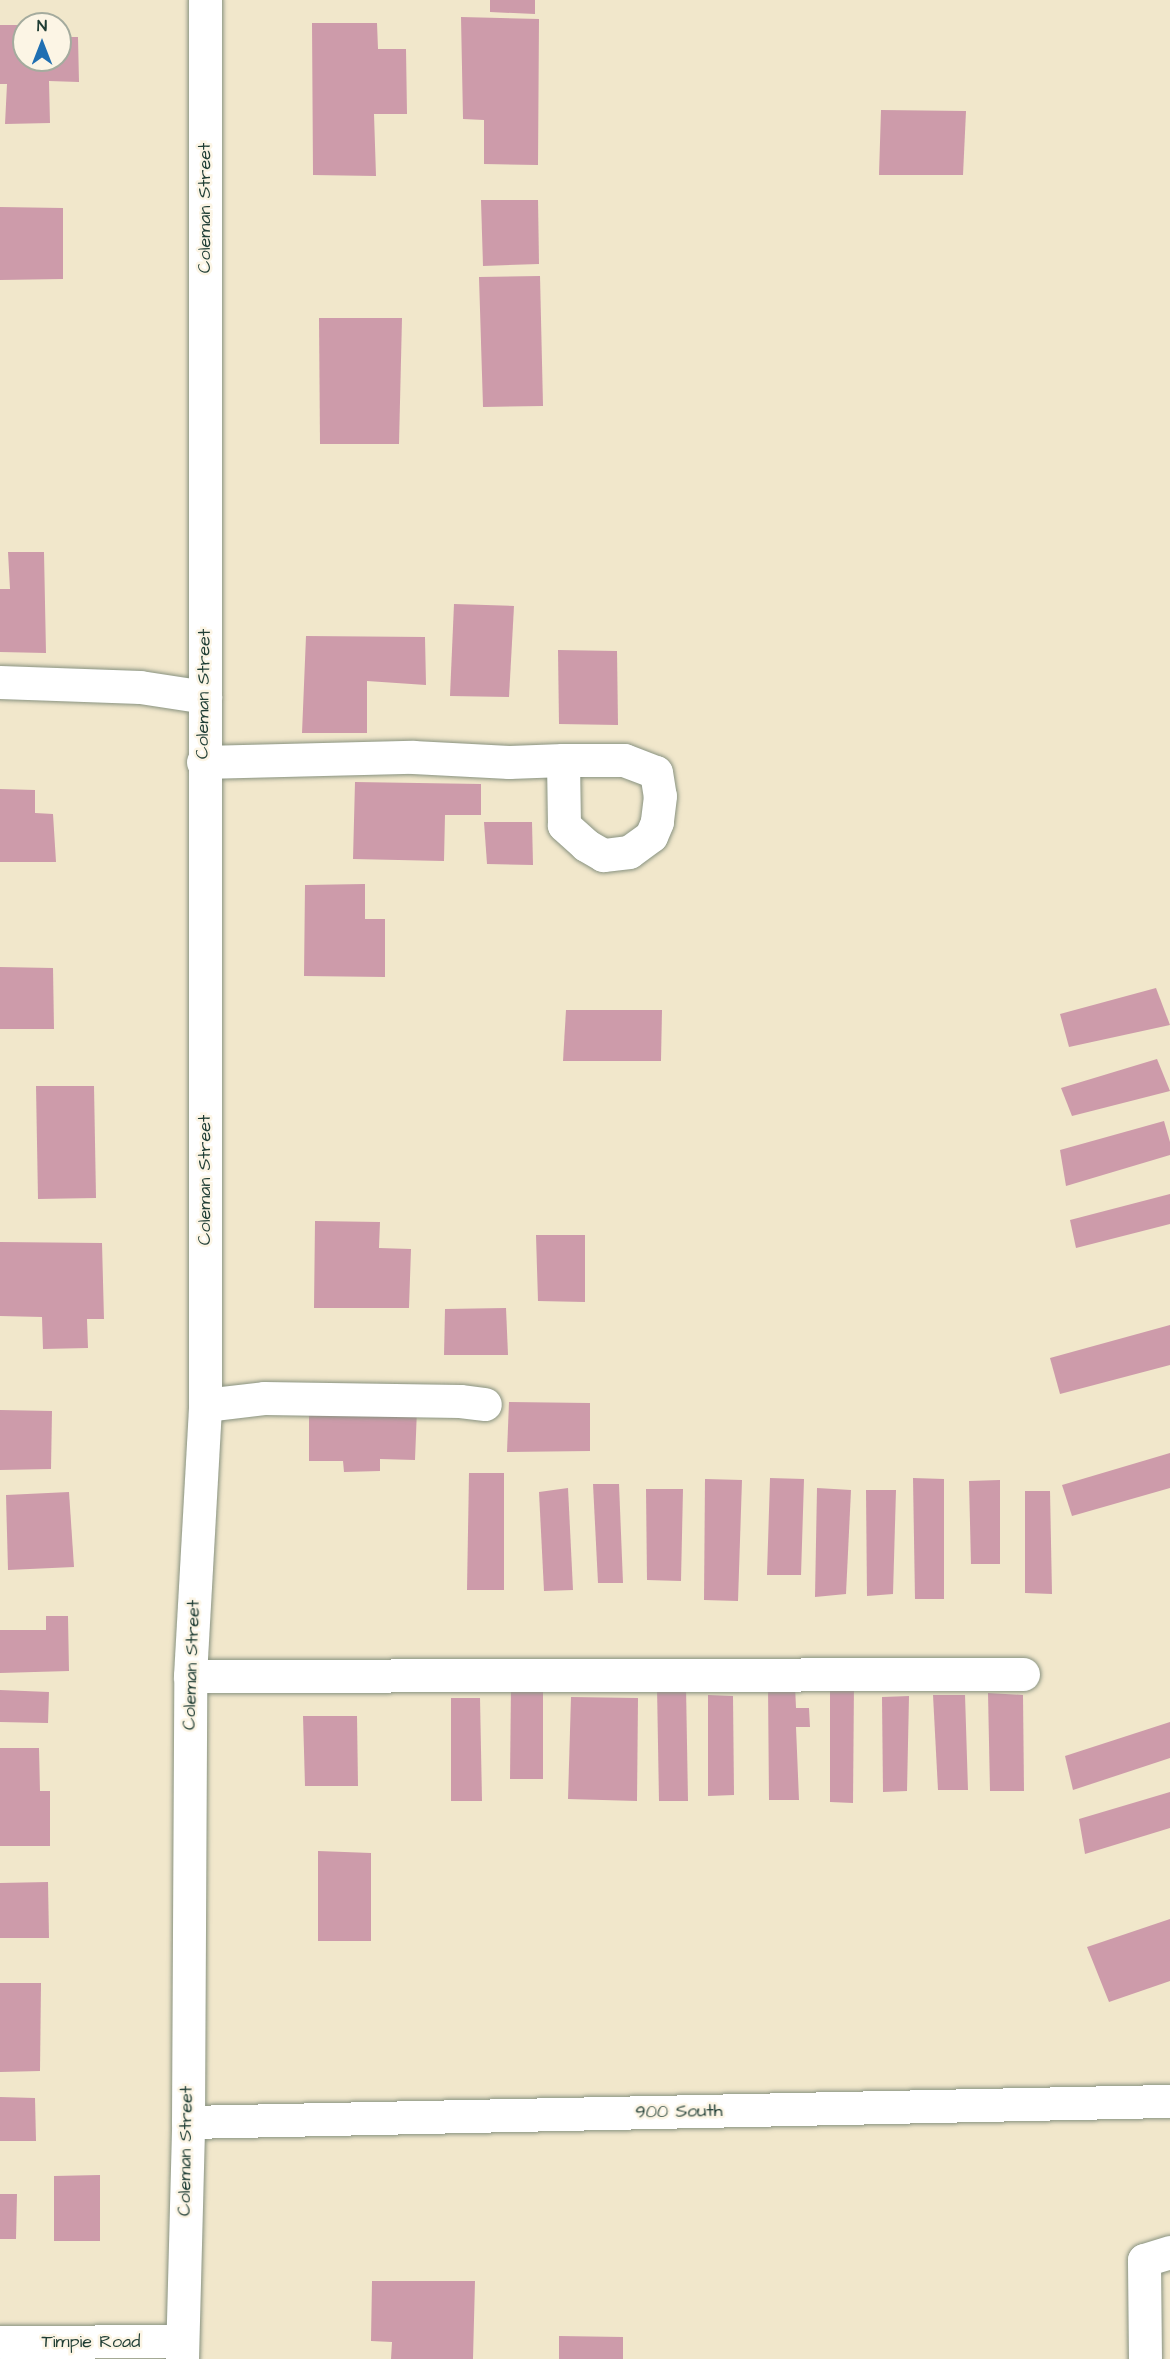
<!DOCTYPE html>
<html>
<head>
<meta charset="utf-8">
<style>
	body { margin:0 }
	#map { position:relative; width:1170px; height:2359px; overflow:hidden; background:#f1e7cb; font-family:"Architects Daughter",sans-serif }
	div>[style] { position:absolute }
	.building>* { inset:0; background:#cd9baa }
	.roads { filter:drop-shadow(0 0 2px #889280) drop-shadow(0 0 2px #889280) }
	.minor>* { height:33px; margin:-16.5px; padding:0 16.5px; transform-origin:16.5px; border-radius:16.5px; background:#fff }
	span { translate:-50% -50%; white-space:nowrap; text-align:center; line-height:1.15; -webkit-text-stroke:5px #fcf5e5; paint-order:stroke }
	.street-label { font-size:18px; color:#1f3d34 }
	.north { position:absolute; left:12px; top:12px; width:60px; height:60px; box-sizing:border-box; background:#fcf5e5; border:2px solid #a4ab9e; border-radius:50%; rotate:0deg; font-size:16px; font-weight:700; line-height:24px; text-align:center; color:#1f3d34 }
	.north::after { content:''; display:block; margin:auto; width:21px; height:27px; background:#1f6fb2; clip-path:polygon(50% 0,100% 100%,50% 72%,0 100%) }
</style>
</head>
<body>
<div id="map">
	<div class="building">
		<i style="clip-path:polygon(490px 0,535px 0,535px 14px,490px 12px)"></i>
		<i style="clip-path:polygon(461px 17px,539px 19px,538px 165px,484px 164px,484px 120px,463px 119px)"></i>
		<i style="clip-path:polygon(312px 23px,377px 23px,378px 49px,406px 49px,407px 114px,374px 114px,376px 176px,313px 175px)"></i>
		<i style="clip-path:polygon(0 25px,24px 25px,24px 60px,60px 60px,60px 37px,78px 37px,79px 82px,49px 81px,50px 123px,5px 124px,7px 84px,0 84px)"></i>
		<i style="clip-path:polygon(881px 110px,966px 111px,963px 175px,879px 175px)"></i>
		<i style="clip-path:polygon(481px 200px,538px 200px,539px 264px,483px 266px)"></i>
		<i style="clip-path:polygon(0 207px,63px 208px,63px 279px,0 280px)"></i>
		<i style="clip-path:polygon(540px 276px,543px 406px,483px 407px,479px 277px)"></i>
		<i style="clip-path:polygon(319px 318px,402px 318px,399px 444px,320px 444px)"></i>
		<i style="clip-path:polygon(8px 552px,44px 552px,46px 653px,0 652px,0 589px,10px 589px)"></i>
		<i style="clip-path:polygon(454px 604px,514px 606px,509px 697px,450px 696px)"></i>
		<i style="clip-path:polygon(306px 636px,425px 637px,426px 685px,367px 681px,367px 733px,302px 733px)"></i>
		<i style="clip-path:polygon(558px 650px,617px 651px,618px 725px,559px 724px)"></i>
		<i style="clip-path:polygon(355px 782px,481px 784px,481px 815px,445px 815px,444px 861px,353px 859px)"></i>
		<i style="clip-path:polygon(0 789px,35px 790px,35px 813px,53px 814px,56px 862px,0 862px)"></i>
		<i style="clip-path:polygon(484px 822px,532px 822px,533px 865px,487px 864px)"></i>
		<i style="clip-path:polygon(365px 884px,365px 919px,385px 919px,385px 977px,304px 976px,305px 885px)"></i>
		<i style="clip-path:polygon(0 967px,53px 968px,54px 1029px,0 1029px)"></i>
		<i style="clip-path:polygon(1156px 988px,1170px 1025px,1069px 1047px,1060px 1014px)"></i>
		<i style="clip-path:polygon(566px 1010px,662px 1010px,661px 1061px,563px 1061px)"></i>
		<i style="clip-path:polygon(1157px 1059px,1170px 1091px,1072px 1116px,1061px 1088px)"></i>
		<i style="clip-path:polygon(36px 1086px,94px 1086px,96px 1198px,38px 1199px)"></i>
		<i style="clip-path:polygon(1164px 1121px,1170px 1142px,1170px 1155px,1066px 1186px,1060px 1150px)"></i>
		<i style="clip-path:polygon(1170px 1194px,1170px 1224px,1076px 1248px,1070px 1220px)"></i>
		<i style="clip-path:polygon(315px 1221px,380px 1222px,379px 1248px,411px 1249px,409px 1308px,314px 1308px)"></i>
		<i style="clip-path:polygon(536px 1235px,585px 1235px,585px 1302px,538px 1301px)"></i>
		<i style="clip-path:polygon(0 1242px,102px 1243px,104px 1319px,87px 1319px,88px 1348px,43px 1349px,42px 1317px,0 1316px)"></i>
		<i style="clip-path:polygon(506px 1308px,508px 1355px,444px 1355px,445px 1309px)"></i>
		<i style="clip-path:polygon(1170px 1325px,1170px 1365px,1060px 1394px,1050px 1358px)"></i>
		<i style="clip-path:polygon(509px 1402px,590px 1403px,590px 1451px,507px 1452px)"></i>
		<i style="clip-path:polygon(309px 1408px,417px 1409px,415px 1460px,380px 1459px,380px 1471px,344px 1472px,343px 1461px,309px 1461px)"></i>
		<i style="clip-path:polygon(0 1410px,52px 1411px,51px 1469px,0 1470px)"></i>
		<i style="clip-path:polygon(1170px 1453px,1170px 1488px,1072px 1516px,1062px 1485px)"></i>
		<i style="clip-path:polygon(469px 1473px,504px 1473px,504px 1590px,467px 1590px)"></i>
		<i style="clip-path:polygon(770px 1478px,804px 1479px,801px 1575px,767px 1575px)"></i>
		<i style="clip-path:polygon(913px 1478px,944px 1479px,944px 1599px,915px 1599px)"></i>
		<i style="clip-path:polygon(705px 1479px,742px 1480px,738px 1601px,704px 1600px)"></i>
		<i style="clip-path:polygon(1000px 1480px,1000px 1564px,971px 1564px,969px 1481px)"></i>
		<i style="clip-path:polygon(593px 1484px,619px 1484px,623px 1583px,598px 1583px)"></i>
		<i style="clip-path:polygon(568px 1488px,573px 1590px,544px 1591px,539px 1492px)"></i>
		<i style="clip-path:polygon(817px 1488px,851px 1490px,846px 1594px,815px 1597px)"></i>
		<i style="clip-path:polygon(646px 1489px,683px 1489px,681px 1581px,647px 1580px)"></i>
		<i style="clip-path:polygon(866px 1490px,896px 1490px,893px 1594px,867px 1596px)"></i>
		<i style="clip-path:polygon(1025px 1491px,1050px 1491px,1052px 1594px,1025px 1593px)"></i>
		<i style="clip-path:polygon(69px 1492px,74px 1567px,8px 1570px,6px 1495px)"></i>
		<i style="clip-path:polygon(46px 1616px,68px 1616px,69px 1671px,0 1673px,0 1630px,46px 1630px)"></i>
		<i style="clip-path:polygon(830px 1682px,854px 1682px,853px 1803px,830px 1802px)"></i>
		<i style="clip-path:polygon(795px 1685px,796px 1708px,809px 1708px,810px 1727px,796px 1727px,799px 1800px,769px 1800px,768px 1686px)"></i>
		<i style="clip-path:polygon(511px 1686px,543px 1686px,543px 1779px,510px 1779px)"></i>
		<i style="clip-path:polygon(657px 1686px,686px 1686px,688px 1801px,659px 1801px)"></i>
		<i style="clip-path:polygon(0 1690px,49px 1692px,48px 1723px,0 1722px)"></i>
		<i style="clip-path:polygon(988px 1693px,1023px 1695px,1024px 1791px,990px 1791px)"></i>
		<i style="clip-path:polygon(708px 1695px,733px 1696px,734px 1795px,708px 1796px)"></i>
		<i style="clip-path:polygon(933px 1695px,965px 1695px,968px 1790px,938px 1790px)"></i>
		<i style="clip-path:polygon(909px 1696px,907px 1791px,883px 1792px,882px 1697px)"></i>
		<i style="clip-path:polygon(571px 1697px,638px 1698px,637px 1801px,568px 1799px)"></i>
		<i style="clip-path:polygon(451px 1698px,480px 1698px,482px 1801px,451px 1801px)"></i>
		<i style="clip-path:polygon(303px 1716px,357px 1716px,358px 1786px,305px 1786px)"></i>
		<i style="clip-path:polygon(1170px 1722px,1170px 1758px,1073px 1790px,1065px 1756px)"></i>
		<i style="clip-path:polygon(0 1748px,39px 1748px,40px 1791px,50px 1791px,50px 1846px,0 1846px)"></i>
		<i style="clip-path:polygon(1170px 1792px,1170px 1828px,1085px 1854px,1079px 1819px)"></i>
		<i style="clip-path:polygon(318px 1851px,371px 1853px,371px 1941px,318px 1941px)"></i>
		<i style="clip-path:polygon(48px 1882px,49px 1938px,0 1938px,0 1883px)"></i>
		<i style="clip-path:polygon(1170px 1919px,1170px 1981px,1109px 2002px,1087px 1947px)"></i>
		<i style="clip-path:polygon(0 1983px,41px 1983px,40px 2071px,0 2072px)"></i>
		<i style="clip-path:polygon(0 2097px,35px 2098px,36px 2141px,0 2141px)"></i>
		<i style="clip-path:polygon(100px 2175px,100px 2241px,54px 2241px,54px 2176px)"></i>
		<i style="clip-path:polygon(0 2194px,17px 2194px,16px 2239px,0 2239px)"></i>
		<i style="clip-path:polygon(372px 2281px,475px 2281px,473px 2359px,391px 2359px,392px 2342px,371px 2341px)"></i>
		<i style="clip-path:polygon(559px 2336px,623px 2337px,623px 2359px,559px 2359px)"></i>
	</div>
	<div class="roads">
		<div class="minor">
			<i style="left:0;top:682px;width:140px;rotate:2deg"></i>
			<i style="left:140px;top:687px;width:66px;rotate:8.7deg"></i>
			<i style="left:203px;top:762px;width:210px;rotate:-1.4deg"></i>
			<i style="left:413px;top:757px;width:96px;rotate:3deg"></i>
			<i style="left:509px;top:762px;width:54px;rotate:-2.1deg"></i>
			<i style="left:563px;top:760px;width:61px"></i>
			<i style="left:624px;top:760px;width:34px;rotate:21deg"></i>
			<i style="left:656px;top:772px;width:24px;rotate:81deg"></i>
			<i style="left:660px;top:796px;width:26px;rotate:97deg"></i>
			<i style="left:657px;top:822px;width:15px;rotate:113deg"></i>
			<i style="left:651px;top:836px;width:27px;rotate:144deg"></i>
			<i style="left:629px;top:852px;width:26px;rotate:173deg"></i>
			<i style="left:603px;top:855px;width:20px;rotate:-150deg"></i>
			<i style="left:586px;top:845px;width:30px;rotate:-138deg"></i>
			<i style="left:564px;top:825px;width:65px;rotate:-90.9deg"></i>
			<i style="left:205px;top:1405px;width:59px;rotate:-6.8deg"></i>
			<i style="left:264px;top:1398px;width:196px;rotate:0.9deg"></i>
			<i style="left:460px;top:1401px;width:25px;rotate:7deg"></i>
			<i style="left:190px;top:1676px;width:833px;rotate:-0.14deg"></i>
			<i style="left:188px;top:2122px;width:982px;rotate:-1.23deg"></i>
			<i style="left:0;top:2342px;width:182px;rotate:-0.3deg"></i>
			<i style="left:182px;top:2359px;width:237px;rotate:-88.5deg"></i>
			<i style="left:188px;top:2122px;width:446px;rotate:-89.7deg"></i>
			<i style="left:190px;top:1676px;width:271px;rotate:-86.8deg"></i>
			<i style="left:205px;top:1405px;width:1405px;rotate:-90deg"></i>
			<i style="left:1145px;top:2359px;width:99px;rotate:-90.6deg"></i>
			<i style="left:1144px;top:2260px;width:27px;rotate:-17deg"></i>
		</div>
	</div>
	<div class="street-label">
		<span style="left:205px;top:208px;rotate:-90deg">Coleman Street</span>
		<span style="left:204px;top:694px;rotate:-89deg">Coleman Street</span>
		<span style="left:205px;top:1180px;rotate:-90deg">Coleman Street</span>
		<span style="left:192px;top:1665px;rotate:-88deg">Coleman Street</span>
		<span style="left:679px;top:2112px;rotate:-1deg">900 South</span>
		<span style="left:186px;top:2151px;rotate:-89deg">Coleman Street</span>
		<span style="left:91px;top:2342px">Timpie Road</span>
	</div>
	<div class="north">N</div>
</div>
</body>
</html>
